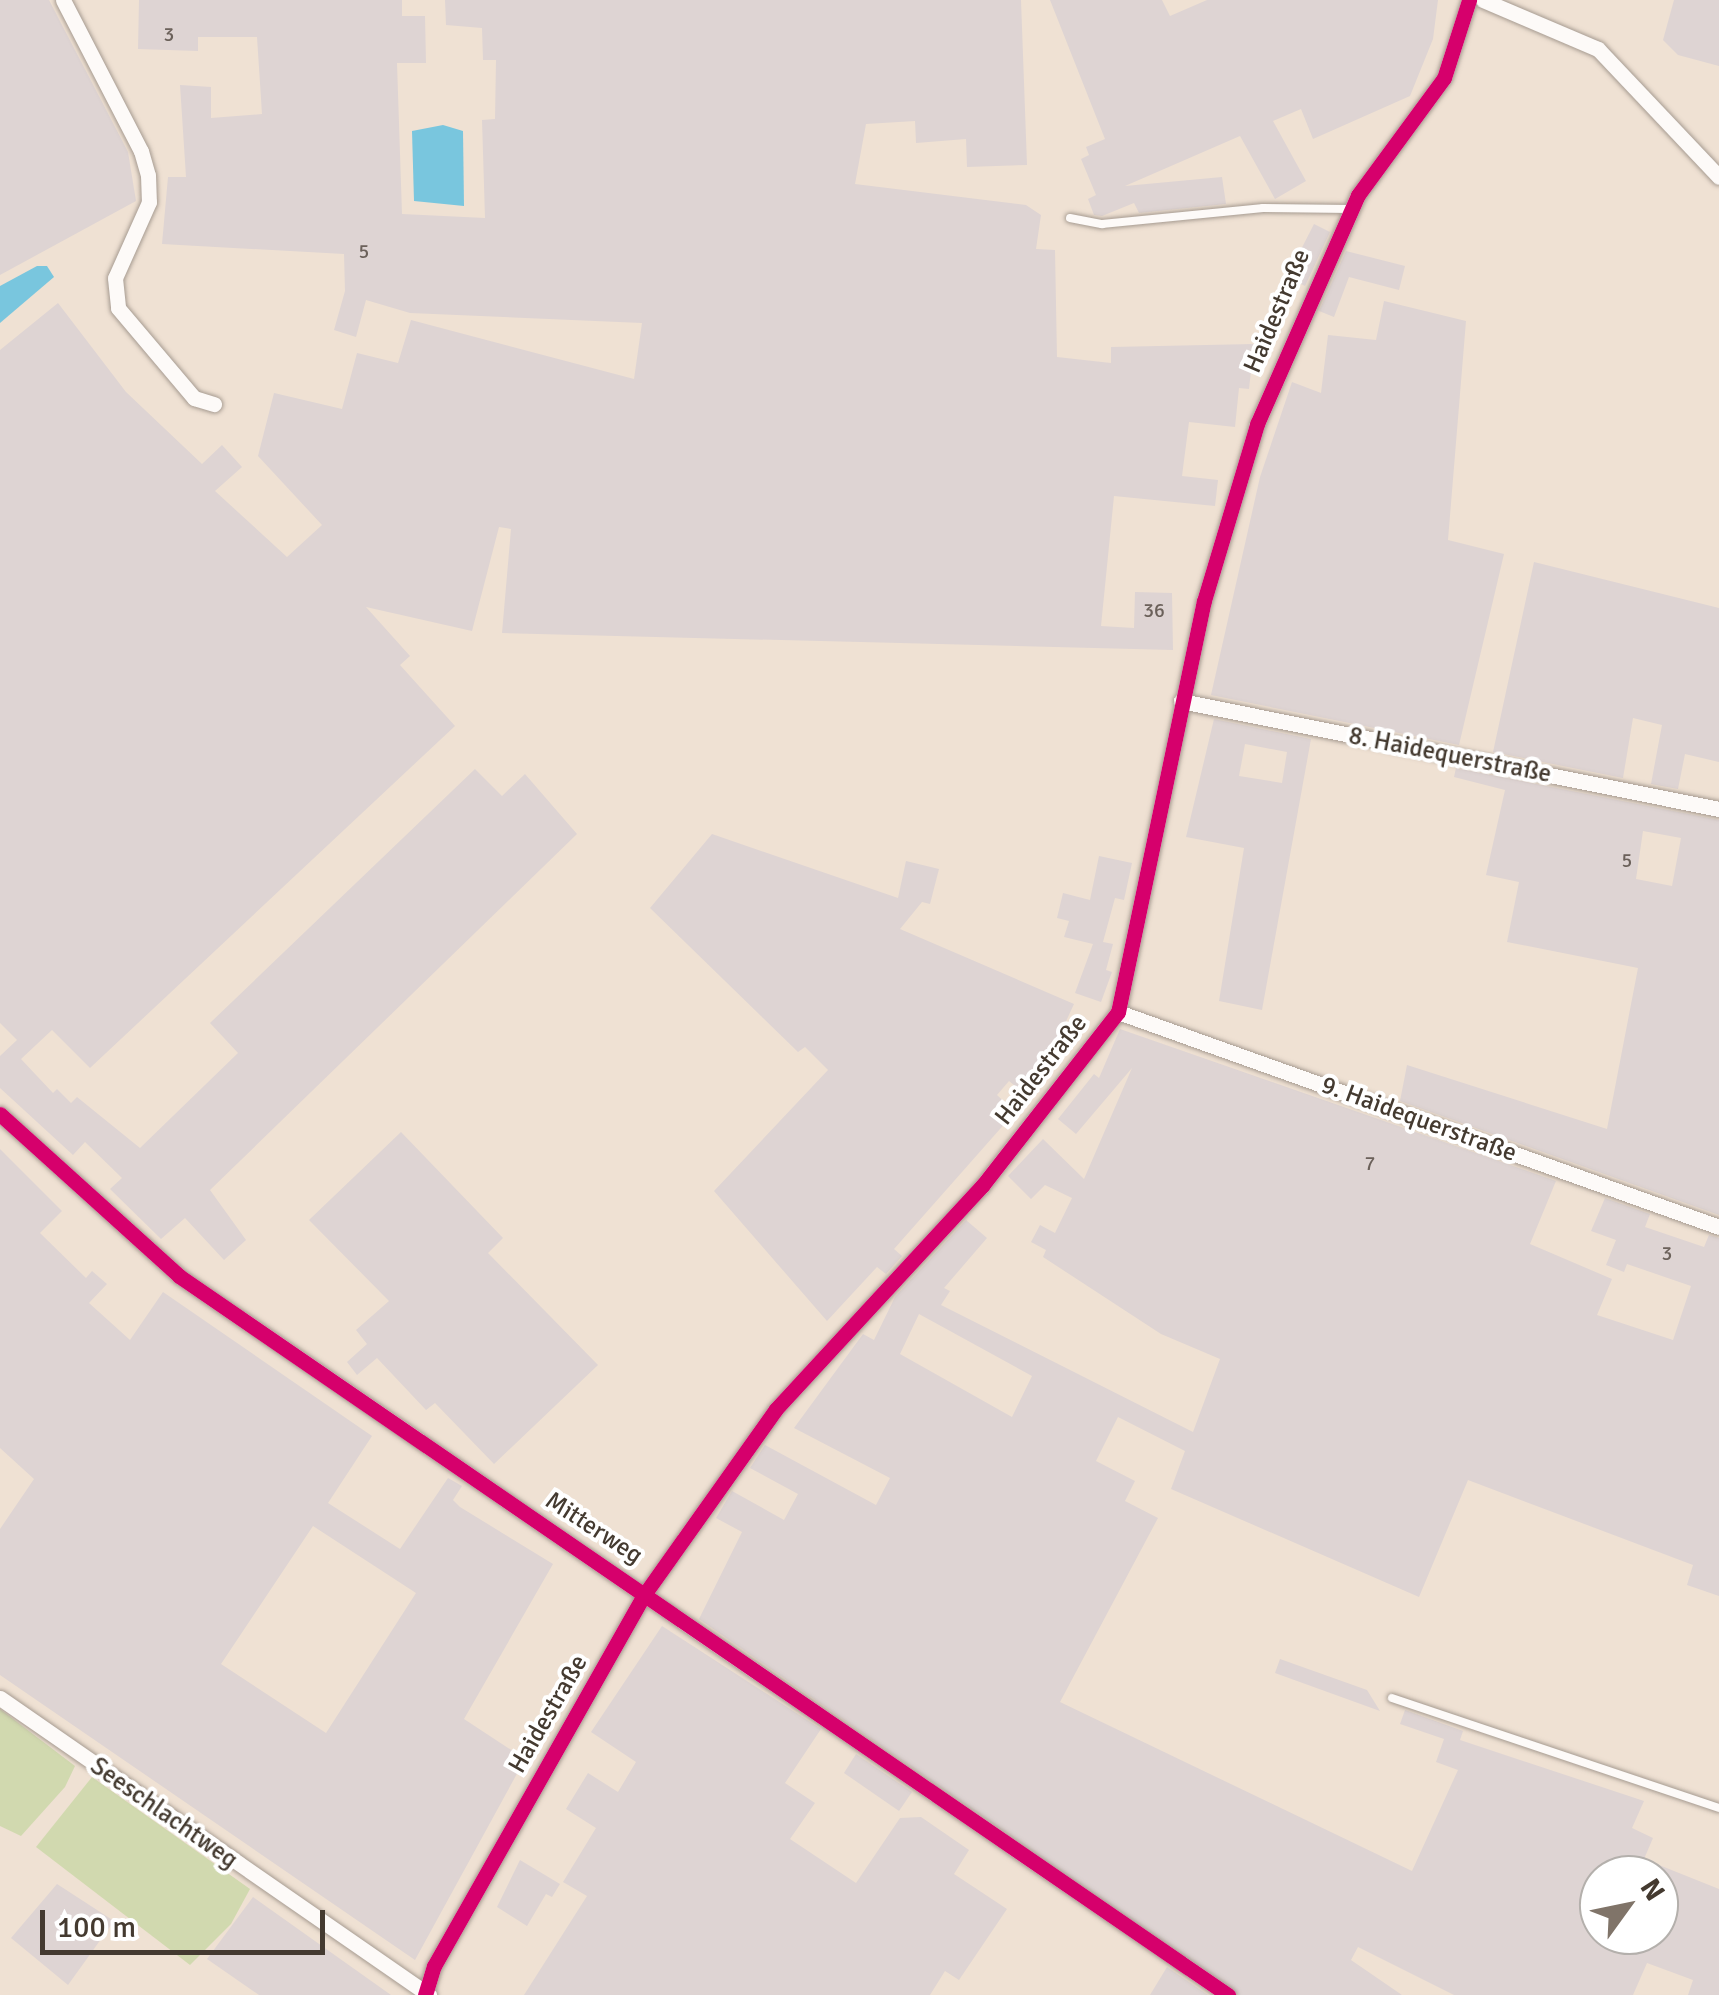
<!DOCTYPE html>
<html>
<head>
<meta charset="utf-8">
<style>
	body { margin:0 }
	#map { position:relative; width:1719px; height:1995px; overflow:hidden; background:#efe1d3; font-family:Signika,sans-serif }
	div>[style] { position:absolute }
	.green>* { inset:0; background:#d1d9af }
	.water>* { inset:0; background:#79c6de }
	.building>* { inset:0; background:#ded4d3 }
	.roads { filter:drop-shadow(0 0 2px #a69b91) drop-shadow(0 0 2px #a69b91) }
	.lane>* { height:8px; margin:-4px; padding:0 4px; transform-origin:4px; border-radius:4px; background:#fdfaf8 }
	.street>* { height:15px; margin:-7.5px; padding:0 7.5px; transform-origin:7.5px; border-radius:7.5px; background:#fdfaf8 }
	.cycleway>* { height:15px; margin:-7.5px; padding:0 7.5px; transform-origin:7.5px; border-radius:7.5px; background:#d6006c }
	span { translate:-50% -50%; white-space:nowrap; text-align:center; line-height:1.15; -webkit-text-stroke:8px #fff; paint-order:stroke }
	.number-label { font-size:20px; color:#6b615a }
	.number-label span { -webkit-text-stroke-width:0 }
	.street-label { font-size:25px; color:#443a30 }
	.north { position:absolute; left:1579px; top:1855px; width:100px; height:100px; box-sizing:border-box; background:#fff; border:2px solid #b4b0ac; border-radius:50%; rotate:57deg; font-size:28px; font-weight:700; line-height:40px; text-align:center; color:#443a30 }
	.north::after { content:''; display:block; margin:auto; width:35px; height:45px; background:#807469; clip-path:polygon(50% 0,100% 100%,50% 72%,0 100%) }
	.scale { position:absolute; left:40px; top:1910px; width:285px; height:45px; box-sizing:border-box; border:5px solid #443a30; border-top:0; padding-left:12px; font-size:30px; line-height:35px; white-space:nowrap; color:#443a30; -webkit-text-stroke:8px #fff; paint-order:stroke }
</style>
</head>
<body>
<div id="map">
	<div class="green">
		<i style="clip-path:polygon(0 1709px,75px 1766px,65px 1787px,21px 1836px,0 1826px)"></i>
		<i style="clip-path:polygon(92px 1777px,250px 1889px,231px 1924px,190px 1965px,36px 1847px)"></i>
	</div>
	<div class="water">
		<i style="clip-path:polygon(443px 125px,463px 131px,464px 206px,414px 201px,412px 131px)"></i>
		<i style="clip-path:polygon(37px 266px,47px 266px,54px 277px,0 323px,0 286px)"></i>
	</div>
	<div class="building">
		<i style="clip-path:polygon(0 0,49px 0,128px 152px,136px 201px,0 275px)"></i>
		<i style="clip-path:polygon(139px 0,402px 0,402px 16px,425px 16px,426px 63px,397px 63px,402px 214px,485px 218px,482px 120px,495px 119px,496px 60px,483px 60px,482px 28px,446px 25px,445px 0,1021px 0,1027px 165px,967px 167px,966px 139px,916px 143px,915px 121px,866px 124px,855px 184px,1026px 205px,1041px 215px,1036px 249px,1055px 250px,1057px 357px,1111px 363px,1111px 347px,1254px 344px,1249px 389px,1239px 388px,1235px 427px,1189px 422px,1182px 476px,1218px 480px,1215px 506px,1114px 496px,1101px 626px,1134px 628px,1135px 592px,1172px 593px,1173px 650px,502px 633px,511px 529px,499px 527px,472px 631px,366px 607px,410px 656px,400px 665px,455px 726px,90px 1068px,52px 1030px,21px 1059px,53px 1093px,57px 1089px,71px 1103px,77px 1097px,140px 1148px,238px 1053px,210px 1023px,475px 769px,502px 796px,525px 774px,577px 834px,210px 1190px,246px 1240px,224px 1260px,185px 1218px,161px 1239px,110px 1189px,122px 1178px,85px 1142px,73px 1155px,0 1088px,0 1056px,17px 1040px,0 1023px,0 350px,58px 303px,126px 392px,202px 464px,222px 445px,242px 467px,215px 491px,287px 557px,322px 525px,258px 456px,274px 393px,342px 409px,357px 353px,398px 363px,411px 320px,634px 379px,642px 323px,410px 313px,366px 300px,356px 337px,334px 330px,345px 291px,344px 254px,162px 244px,168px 177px,186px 177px,180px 85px,211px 87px,211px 118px,262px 114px,257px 37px,198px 37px,198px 51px,138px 49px)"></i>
		<i style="clip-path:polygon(1050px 0,1162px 0,1170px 16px,1207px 0,1438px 0,1433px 39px,1410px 96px,1313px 139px,1301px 109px,1273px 121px,1306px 181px,1275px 199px,1240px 136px,1125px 186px,1222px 177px,1226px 204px,1139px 213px,1134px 203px,1102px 216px,1094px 215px,1088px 199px,1096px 195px,1081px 159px,1089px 155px,1086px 147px,1105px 139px)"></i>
		<i style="clip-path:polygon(1674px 0,1719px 0,1719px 66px,1678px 55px,1663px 40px)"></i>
		<i style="clip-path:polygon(1314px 224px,1330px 232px,1305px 286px,1287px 277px)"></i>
		<i style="clip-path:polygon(1346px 251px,1405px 266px,1399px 290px,1349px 277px,1334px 317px,1319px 311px)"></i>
		<i style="clip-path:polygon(1384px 301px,1466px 321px,1448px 540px,1504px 554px,1459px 745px,1211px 695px,1260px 477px,1292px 382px,1321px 393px,1328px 335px,1376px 340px)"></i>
		<i style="clip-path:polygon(1534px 562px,1719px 608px,1719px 762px,1685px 754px,1678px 789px,1651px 784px,1662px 725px,1633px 718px,1623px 778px,1493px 752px)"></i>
		<i style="clip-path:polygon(evenodd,1214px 719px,1311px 739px,1262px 1010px,1219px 1001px,1244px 848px,1186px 837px,1214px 719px,1245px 744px,1287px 752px,1282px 783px,1239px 776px,1245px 744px)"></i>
		<i style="clip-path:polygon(evenodd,1456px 768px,1719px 820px,1719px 1215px,1400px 1101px,1407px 1065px,1607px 1129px,1638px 968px,1507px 942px,1519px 882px,1486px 875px,1505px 790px,1454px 777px,1456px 768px,1643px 831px,1681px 838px,1672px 886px,1636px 879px,1643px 831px)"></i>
		<i style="clip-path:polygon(712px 834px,898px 898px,906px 861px,939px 869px,930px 904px,922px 902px,900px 929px,1074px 1004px,1056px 1043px,1067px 1052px,1029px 1097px,1009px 1081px,997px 1095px,1015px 1112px,894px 1249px,902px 1256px,886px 1274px,877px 1267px,827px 1321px,714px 1191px,828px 1070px,805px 1047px,798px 1052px,650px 908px)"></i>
		<i style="clip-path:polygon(1099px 856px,1132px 863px,1124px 900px,1115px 898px,1103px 942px,1113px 944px,1106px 970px,1112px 972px,1101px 1002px,1075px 993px,1093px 944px,1064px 937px,1069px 921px,1057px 918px,1063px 893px,1090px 900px)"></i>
		<i style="clip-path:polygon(evenodd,1120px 1029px,1556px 1181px,1530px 1244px,1612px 1279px,1597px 1315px,1673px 1340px,1691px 1286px,1627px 1264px,1624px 1272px,1606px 1265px,1616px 1240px,1591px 1231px,1605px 1198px,1650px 1214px,1645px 1227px,1704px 1247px,1709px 1235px,1719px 1238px,1719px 1596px,1687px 1585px,1693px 1565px,1468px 1480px,1419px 1597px,1171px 1489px,1185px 1451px,1118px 1417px,1096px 1461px,1135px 1481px,1125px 1501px,1158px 1518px,1060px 1702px,1412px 1871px,1458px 1770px,1436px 1762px,1444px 1739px,1400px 1724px,1405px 1710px,1463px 1731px,1460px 1740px,1644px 1801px,1632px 1828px,1653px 1838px,1644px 1859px,1719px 1889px,1719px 1995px,1688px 1995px,1693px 1980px,1647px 1963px,1633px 1995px,1454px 1995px,1358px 1947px,1351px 1960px,1402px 1995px,1239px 1995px,699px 1619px,742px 1532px,716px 1518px,732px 1491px,784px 1520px,798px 1494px,750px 1468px,765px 1445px,876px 1505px,890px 1478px,794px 1428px,863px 1334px,874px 1340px,895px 1297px,966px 1220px,987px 1238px,944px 1288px,950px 1291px,941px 1305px,1193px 1432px,1220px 1359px,1161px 1334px,1043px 1257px,1046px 1250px,1031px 1242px,1040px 1225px,1055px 1233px,1072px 1198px,1045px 1185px,1031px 1199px,1008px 1176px,1043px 1139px,1084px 1179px,1132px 1068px,1076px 1134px,1058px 1119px,1094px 1074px,1099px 1078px,1120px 1029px,919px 1314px,1032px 1376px,1012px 1417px,900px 1354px,919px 1314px,1120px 1029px,1599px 1875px,1659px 1875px,1659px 1935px,1599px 1935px,1599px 1875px)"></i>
		<i style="clip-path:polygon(401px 1132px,503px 1238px,488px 1253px,598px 1365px,494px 1464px,435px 1403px,426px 1410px,377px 1358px,357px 1375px,347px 1362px,367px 1344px,356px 1330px,389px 1301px,309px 1220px)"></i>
		<i style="clip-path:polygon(evenodd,0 1149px,62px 1211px,40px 1233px,86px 1278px,92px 1271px,107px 1284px,89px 1303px,130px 1340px,163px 1292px,372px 1436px,328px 1503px,400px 1549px,448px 1478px,462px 1486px,453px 1500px,460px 1507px,553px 1564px,464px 1719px,525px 1759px,415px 1960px,0 1675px,0 1529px,34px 1479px,0 1448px,0 1149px,313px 1526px,416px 1593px,326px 1733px,221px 1664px,313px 1526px)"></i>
		<i style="clip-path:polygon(662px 1626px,821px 1729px,785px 1783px,815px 1803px,790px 1839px,856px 1883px,900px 1818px,921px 1817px,969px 1850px,954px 1874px,1007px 1909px,959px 1980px,945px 1971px,930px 1995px,524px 1995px,587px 1896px,563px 1882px,596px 1828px,566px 1809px,588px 1773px,618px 1792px,636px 1762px,591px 1732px)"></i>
		<i style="clip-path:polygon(1280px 1659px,1367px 1690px,1380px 1711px,1275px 1673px)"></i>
		<i style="clip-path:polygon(856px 1754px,912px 1792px,899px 1811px,844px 1773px)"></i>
		<i style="clip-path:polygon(520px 1860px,560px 1884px,552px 1897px,546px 1894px,527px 1926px,497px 1907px)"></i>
		<i style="clip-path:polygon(57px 1884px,114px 1921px,68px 1985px,11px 1938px)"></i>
		<i style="clip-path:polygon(253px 1897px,391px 1995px,259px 1995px,207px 1959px)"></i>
		<i style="clip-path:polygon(1167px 1967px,1208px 1995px,1150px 1995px)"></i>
	</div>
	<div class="roads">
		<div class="lane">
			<i style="left:1070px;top:218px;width:33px;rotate:11deg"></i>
			<i style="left:1102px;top:224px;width:162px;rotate:-5.7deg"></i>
			<i style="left:1263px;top:208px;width:88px;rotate:0.7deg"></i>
			<i style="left:1392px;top:1698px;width:345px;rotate:18.6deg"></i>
		</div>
		<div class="street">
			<i style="left:63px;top:0;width:170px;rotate:62.7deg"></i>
			<i style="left:141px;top:151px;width:25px;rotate:74deg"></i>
			<i style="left:148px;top:175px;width:27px;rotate:88deg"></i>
			<i style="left:149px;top:202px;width:83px;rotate:114.1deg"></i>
			<i style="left:115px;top:278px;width:30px;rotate:84deg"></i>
			<i style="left:118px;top:308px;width:118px;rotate:49.8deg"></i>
			<i style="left:194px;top:398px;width:21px;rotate:17deg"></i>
			<i style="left:1483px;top:0;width:125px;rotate:23.1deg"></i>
			<i style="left:1598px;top:49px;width:176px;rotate:46.6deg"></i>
			<i style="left:1181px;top:701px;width:549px;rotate:11.35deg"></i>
			<i style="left:1118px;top:1012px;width:638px;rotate:19.68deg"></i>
			<i style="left:0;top:1114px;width:241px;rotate:42.1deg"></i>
			<i style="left:179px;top:1276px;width:1272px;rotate:34.43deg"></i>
			<i style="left:0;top:1698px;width:522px;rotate:34.7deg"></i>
			<i style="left:425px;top:1995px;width:30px;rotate:-73deg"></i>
			<i style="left:434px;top:1966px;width:430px;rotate:-60.5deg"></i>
			<i style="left:646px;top:1592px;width:224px;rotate:-54.6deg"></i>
			<i style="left:776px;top:1409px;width:304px;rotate:-47.3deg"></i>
			<i style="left:982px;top:1186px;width:221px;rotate:-52deg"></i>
			<i style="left:1118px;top:1012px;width:420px;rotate:-78.2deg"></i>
			<i style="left:1204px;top:601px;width:185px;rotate:-73.3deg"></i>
			<i style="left:1257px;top:424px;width:250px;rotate:-66.2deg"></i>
			<i style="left:1358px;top:195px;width:145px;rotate:-53.7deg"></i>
			<i style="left:1444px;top:78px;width:82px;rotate:-72.2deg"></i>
		</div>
	</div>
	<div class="cycleway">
		<i style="left:0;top:1114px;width:241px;rotate:42.1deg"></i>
		<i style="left:179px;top:1276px;width:1272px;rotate:34.43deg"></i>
		<i style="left:425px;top:1995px;width:30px;rotate:-73deg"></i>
		<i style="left:434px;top:1966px;width:430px;rotate:-60.5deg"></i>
		<i style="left:646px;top:1592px;width:224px;rotate:-54.6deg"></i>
		<i style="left:776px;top:1409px;width:304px;rotate:-47.3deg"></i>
		<i style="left:982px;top:1186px;width:221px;rotate:-52deg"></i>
		<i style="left:1118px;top:1012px;width:420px;rotate:-78.2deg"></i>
		<i style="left:1204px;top:601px;width:185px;rotate:-73.3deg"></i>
		<i style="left:1257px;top:424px;width:250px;rotate:-66.2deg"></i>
		<i style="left:1358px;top:195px;width:145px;rotate:-53.7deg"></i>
		<i style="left:1444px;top:78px;width:82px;rotate:-72.2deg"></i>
	</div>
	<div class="number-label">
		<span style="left:169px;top:34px">3</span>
		<span style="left:364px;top:251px">5</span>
		<span style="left:1154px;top:610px">36</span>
		<span style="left:1627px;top:860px">5</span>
		<span style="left:1370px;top:1163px">7</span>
		<span style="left:1667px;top:1253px">3</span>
	</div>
	<div class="street-label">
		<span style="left:1277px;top:311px;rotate:-67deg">Haidestraße</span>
		<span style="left:1450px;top:755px;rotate:11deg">8. Haidequerstraße</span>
		<span style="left:1041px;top:1070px;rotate:-52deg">Haidestraße</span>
		<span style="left:1419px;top:1119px;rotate:20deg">9. Haidequerstraße</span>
		<span style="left:594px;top:1528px;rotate:33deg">Mitterweg</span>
		<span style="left:548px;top:1714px;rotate:-60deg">Haidestraße</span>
		<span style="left:164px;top:1813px;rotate:35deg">Seeschlachtweg</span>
	</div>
	<div class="north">N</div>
	<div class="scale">100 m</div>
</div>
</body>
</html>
